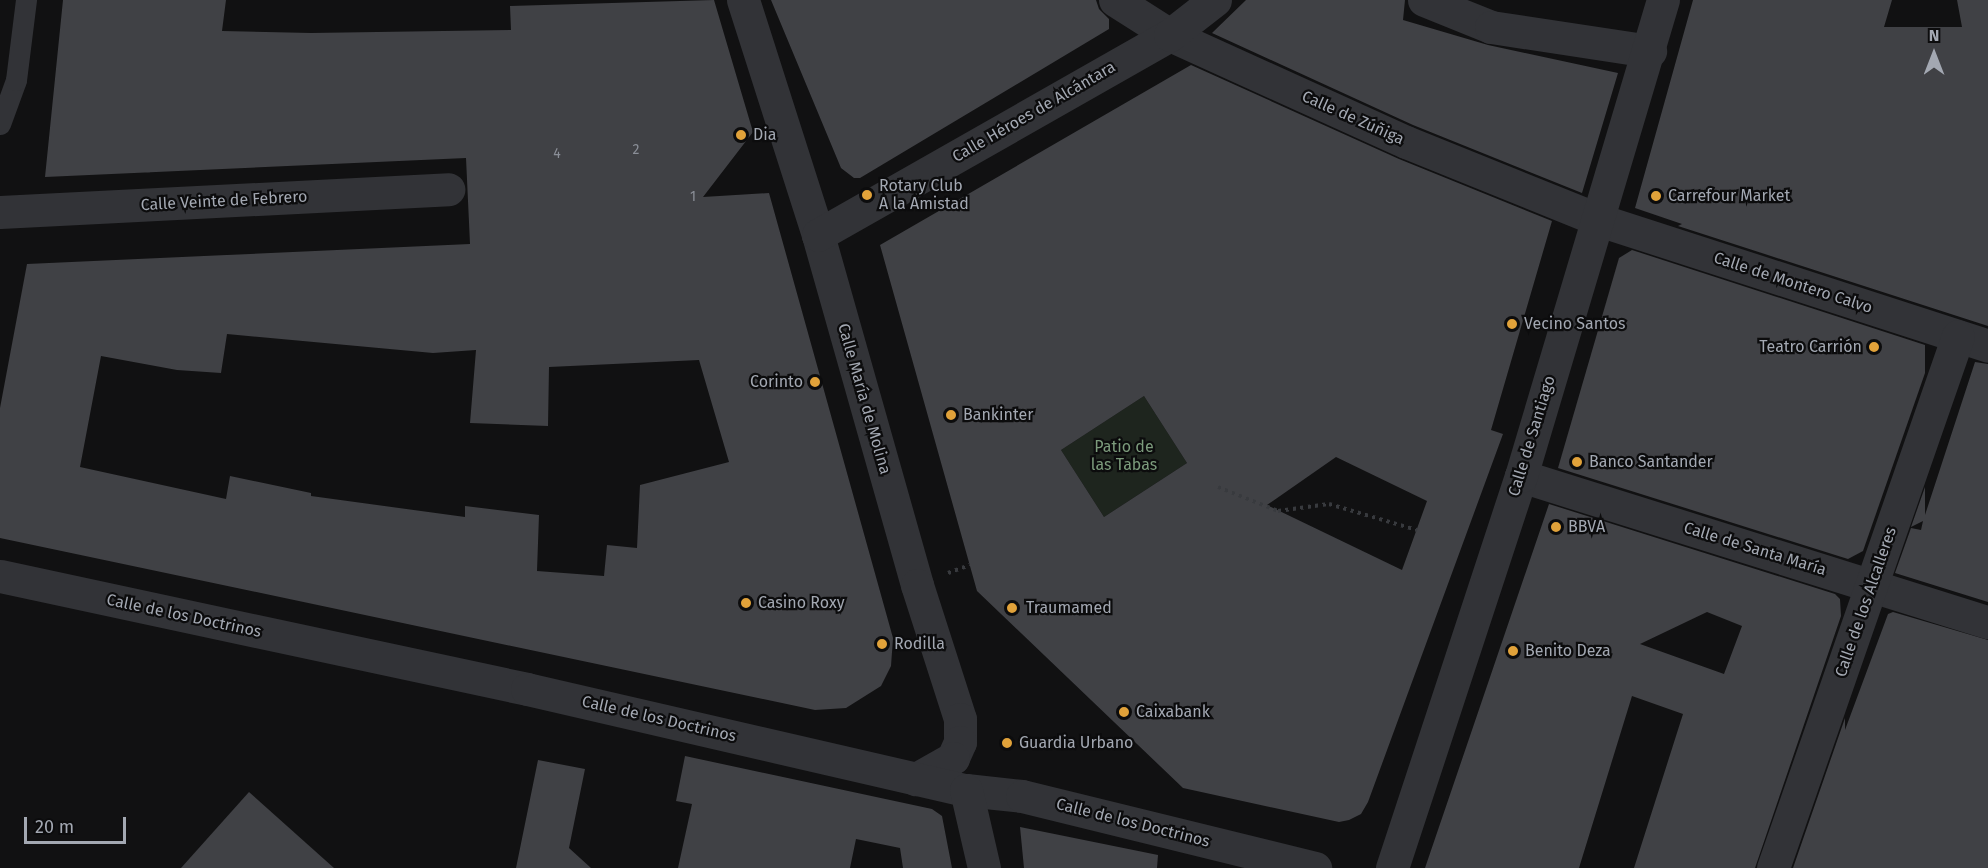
<!DOCTYPE html>
<html>
<head>
<meta charset="utf-8">
<style>
	body { margin:0 }
	#map { position:relative; width:1988px; height:868px; overflow:hidden; background:#111112; font-family:"Fira Sans",sans-serif }
	div>[style] { position:absolute }
	.green>* { inset:0; background:#1e251e }
	.building>* { inset:0; background:#404145 }
	.path>* { height:4px; margin-top:-2px; transform-origin:0; background:repeating-linear-gradient(90deg,#383a3e 0 3px,transparent 0 7.5px) }
	.lane>* { height:21px; margin:-10.5px; padding:0 10.5px; transform-origin:10.5px; border-radius:10.5px; background:#323337 }
	.street>* { height:33px; margin:-16.5px; padding:0 16.5px; transform-origin:16.5px; border-radius:16.5px; background:#323337 }
	.dots>* { width:16px; height:16px; translate:-50% -50%; box-sizing:border-box; border:3px solid #0c0c0d; border-radius:50% }
	span { translate:-50% -50%; white-space:nowrap; text-align:center; line-height:1.15; -webkit-text-stroke:4.5px #0c0c0d; paint-order:stroke }
	.number-label { font-size:14px; color:#8a8e97 }
	.number-label span { -webkit-text-stroke-width:0 }
	.street-label { font-size:16px; color:#a3a8b2 }
	.poi-label { font-size:16px; color:#a3a8b2 }
	.left { translate:0 -50%; text-align:left }
	.right { translate:-100% -50%; text-align:right }
	.park-label { font-size:16px; color:#7c9b7c }
	.north { position:absolute; left:1904px; top:24px; width:60px; height:60px; -webkit-text-stroke:4px #0c0c0d; paint-order:stroke; rotate:0deg; font-size:16px; font-weight:700; line-height:24px; text-align:center; color:#a3a8b2 }
	.north::after { content:''; display:block; margin:auto; width:21px; height:27px; background:#a3a8b2; clip-path:polygon(50% 0,100% 100%,50% 72%,0 100%) }
	.scale { position:absolute; left:24px; top:817px; width:102px; height:27px; box-sizing:border-box; border:3px solid #a3a8b2; border-top:0; padding-left:8px; font-size:18px; line-height:21px; white-space:nowrap; color:#a3a8b2; -webkit-text-stroke:4px #0c0c0d; paint-order:stroke }
</style>
</head>
<body>
<div id="map">
	<div class="green">
		<i style="clip-path:polygon(1144px 396px,1187px 463px,1104px 517px,1061px 450px)"></i>
	</div>
	<div class="building">
		<i style="clip-path:polygon(evenodd,63px 0,226px 0,222px 31px,311px 33px,511px 30px,510px 6px,714px 0,753px 132px,703px 197px,769px 193px,893px 638px,891px 666px,881px 686px,846px 708px,815px 710px,0 538px,0 408px,27px 264px,470px 244px,466px 158px,45px 177px,63px 0,227px 334px,433px 353px,476px 350px,470px 423px,548px 426px,549px 367px,699px 360px,729px 462px,640px 485px,637px 548px,607px 545px,604px 576px,537px 571px,539px 515px,465px 506px,465px 517px,311px 496px,311px 493px,230px 476px,226px 499px,80px 467px,101px 356px,177px 370px,221px 373px,227px 334px)"></i>
		<i style="clip-path:polygon(771px 0,1096px 0,1099px 9px,1109px 19px,1109px 29px,860px 178px,854px 178px,841px 168px)"></i>
		<i style="clip-path:polygon(1246px 0,1405px 0,1403px 20px,1488px 45px,1618px 73px,1582px 193px,1413px 125px,1212px 33px)"></i>
		<i style="clip-path:polygon(1693px 0,1892px 0,1884px 27px,1962px 27px,1957px 0,1988px 0,1988px 326px,1678px 226px,1682px 224px,1635px 208px)"></i>
		<i style="clip-path:polygon(evenodd,1191px 65px,1399px 159px,1552px 221px,1491px 430px,1503px 434px,1368px 802px,1361px 814px,1349px 820px,1339px 822px,1183px 788px,977px 591px,880px 245px,1191px 65px,1144px 396px,1187px 463px,1104px 517px,1061px 450px,1144px 396px,1191px 65px,1336px 457px,1427px 501px,1402px 570px,1267px 505px,1336px 457px)"></i>
		<i style="clip-path:polygon(1632px 250px,1925px 345px,1925px 373px,1863px 551px,1848px 559px,1558px 468px,1619px 258px)"></i>
		<i style="clip-path:polygon(1975px 362px,1988px 364px,1988px 602px,1895px 573px,1911px 528px,1921px 530px,1923px 521px,1911px 527px,1925px 487px,1925px 515px)"></i>
		<i style="clip-path:polygon(evenodd,1549px 504px,1835px 594px,1840px 599px,1841px 616px,1755px 868px,1634px 868px,1683px 714px,1632px 696px,1579px 868px,1425px 868px,1549px 504px,1707px 612px,1742px 626px,1724px 674px,1640px 644px,1707px 612px)"></i>
		<i style="clip-path:polygon(1893px 612px,1988px 640px,1988px 868px,1793px 868px,1845px 718px,1845px 730px,1888px 614px)"></i>
		<i style="clip-path:polygon(685px 756px,932px 809px,942px 816px,952px 868px,903px 868px,900px 848px,856px 839px,850px 868px,678px 868px,692px 804px,676px 801px)"></i>
		<i style="clip-path:polygon(538px 760px,585px 769px,569px 848px,591px 868px,516px 868px)"></i>
		<i style="clip-path:polygon(249px 792px,334px 868px,181px 868px)"></i>
		<i style="clip-path:polygon(1020px 827px,1158px 855px,1157px 868px,1024px 868px)"></i>
	</div>
	<div class="path">
		<i style="left:1218px;top:487px;width:65px;rotate:21.8deg"></i>
		<i style="left:1278px;top:511px;width:51px;rotate:-7.8deg"></i>
		<i style="left:1329px;top:504px;width:92px;rotate:16.5deg"></i>
		<i style="left:948px;top:573px;width:23px;rotate:-20deg"></i>
	</div>
	<div class="lane">
		<i style="left:0;top:124px;width:47px;rotate:-70deg"></i>
		<i style="left:16px;top:80px;width:81px;rotate:-82.9deg"></i>
	</div>
	<div class="street">
		<i style="left:743px;top:0;width:247px;rotate:72.3deg"></i>
		<i style="left:818px;top:235px;width:364px;rotate:74.2deg"></i>
		<i style="left:917px;top:585px;width:141px;rotate:72.2deg"></i>
		<i style="left:960px;top:719px;width:23px;rotate:90deg"></i>
		<i style="left:960px;top:742px;width:17px;rotate:114deg"></i>
		<i style="left:953px;top:758px;width:43px;rotate:150.4deg"></i>
		<i style="left:1115px;top:0;width:65px;rotate:32.5deg"></i>
		<i style="left:1170px;top:35px;width:259px;rotate:24.4deg"></i>
		<i style="left:1406px;top:142px;width:208px;rotate:22deg"></i>
		<i style="left:1599px;top:220px;width:409px;rotate:17.9deg"></i>
		<i style="left:1424px;top:0;width:72px;rotate:21.9deg"></i>
		<i style="left:1491px;top:27px;width:161px;rotate:8.6deg"></i>
		<i style="left:0;top:212px;width:449px;rotate:-2.9deg"></i>
		<i style="left:818px;top:235px;width:405px;rotate:-29.6deg"></i>
		<i style="left:1170px;top:35px;width:57px;rotate:-37.9deg"></i>
		<i style="left:1521px;top:476px;width:489px;rotate:17.4deg"></i>
		<i style="left:0;top:576px;width:539px;rotate:12.1deg"></i>
		<i style="left:527px;top:689px;width:450px;rotate:13deg"></i>
		<i style="left:966px;top:790px;width:56px;rotate:6.1deg"></i>
		<i style="left:1022px;top:796px;width:302px;rotate:13.8deg"></i>
		<i style="left:966px;top:790px;width:80px;rotate:77deg"></i>
		<i style="left:1392px;top:868px;width:413px;rotate:-71.8deg"></i>
		<i style="left:1521px;top:476px;width:497px;rotate:-73.4deg"></i>
		<i style="left:1773px;top:868px;width:563px;rotate:-70.83deg"></i>
	</div>
	<div class="dots">
		<i style="left:741px;top:135px;background:#e1a23a"></i>
		<i style="left:867px;top:195px;background:#e1a23a"></i>
		<i style="left:1656px;top:196px;background:#e1a23a"></i>
		<i style="left:1512px;top:324px;background:#e1a23a"></i>
		<i style="left:1874px;top:347px;background:#e1a23a"></i>
		<i style="left:815px;top:382px;background:#e1a23a"></i>
		<i style="left:951px;top:415px;background:#e1a23a"></i>
		<i style="left:1577px;top:462px;background:#e1a23a"></i>
		<i style="left:1556px;top:527px;background:#e1a23a"></i>
		<i style="left:746px;top:603px;background:#e1a23a"></i>
		<i style="left:1012px;top:608px;background:#e1a23a"></i>
		<i style="left:882px;top:644px;background:#e1a23a"></i>
		<i style="left:1513px;top:651px;background:#e1a23a"></i>
		<i style="left:1124px;top:712px;background:#e1a23a"></i>
		<i style="left:1007px;top:743px;background:#e1a23a"></i>
	</div>
	<div class="number-label">
		<span style="left:636px;top:150px">2</span>
		<span style="left:557px;top:154px">4</span>
		<span style="left:693px;top:197px">1</span>
	</div>
	<div class="street-label">
		<span style="left:1034px;top:112px;rotate:-30deg">Calle Héroes de Alcántara</span>
		<span style="left:1353px;top:118px;rotate:24deg">Calle de Zúñiga</span>
		<span style="left:224px;top:201px;rotate:-3deg">Calle Veinte de Febrero</span>
		<span style="left:1793px;top:283px;rotate:18deg">Calle de Montero Calvo</span>
		<span style="left:864px;top:399px;rotate:74deg">Calle María de Molina</span>
		<span style="left:1532px;top:436px;rotate:-73deg">Calle de Santiago</span>
		<span style="left:1755px;top:549px;rotate:17deg">Calle de Santa María</span>
		<span style="left:1866px;top:602px;rotate:-71deg">Calle de los Alcalleres</span>
		<span style="left:184px;top:616px;rotate:12deg">Calle de los Doctrinos</span>
		<span style="left:659px;top:719px;rotate:13deg">Calle de los Doctrinos</span>
		<span style="left:1133px;top:823px;rotate:14deg">Calle de los Doctrinos</span>
	</div>
	<div class="poi-label">
		<span class="left" style="left:753px;top:135px">Dia</span>
		<span class="left" style="left:879px;top:195px">Rotary Club<br>A la Amistad</span>
		<span class="left" style="left:1668px;top:196px">Carrefour Market</span>
		<span class="left" style="left:1524px;top:324px">Vecino Santos</span>
		<span class="right" style="left:1862px;top:347px">Teatro Carrión</span>
		<span class="right" style="left:803px;top:382px">Corinto</span>
		<span class="left" style="left:963px;top:415px">Bankinter</span>
		<span class="left" style="left:1589px;top:462px">Banco Santander</span>
		<span class="left" style="left:1568px;top:527px">BBVA</span>
		<span class="left" style="left:758px;top:603px">Casino Roxy</span>
		<span class="left" style="left:1026px;top:608px">Traumamed</span>
		<span class="left" style="left:894px;top:644px">Rodilla</span>
		<span class="left" style="left:1525px;top:651px">Benito Deza</span>
		<span class="left" style="left:1136px;top:712px">Caixabank</span>
		<span class="left" style="left:1019px;top:743px">Guardia Urbano</span>
	</div>
	<div class="park-label">
		<span style="left:1124px;top:456px">Patio de<br>las Tabas</span>
	</div>
	<div class="north">N</div>
	<div class="scale">20 m</div>
</div>
</body>
</html>
